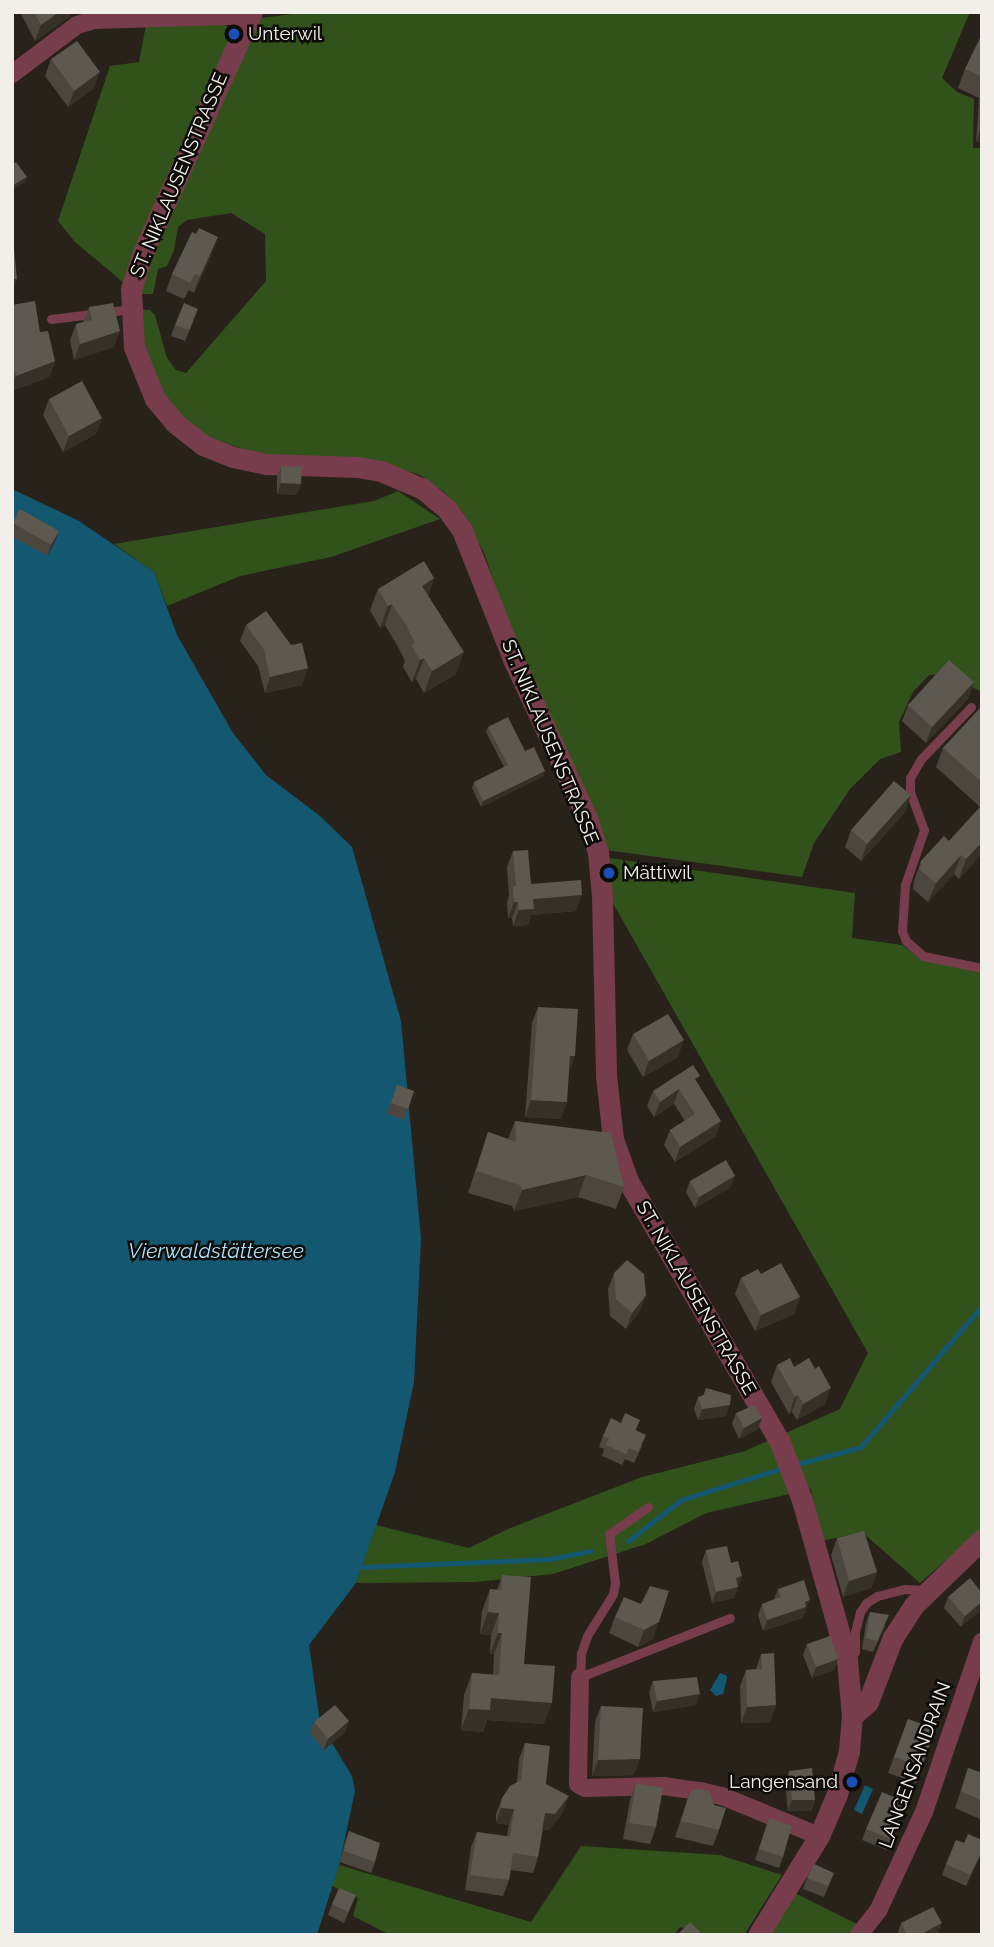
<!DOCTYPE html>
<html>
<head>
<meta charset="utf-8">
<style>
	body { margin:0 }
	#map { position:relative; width:994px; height:1947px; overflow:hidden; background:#28221b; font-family:Raleway,sans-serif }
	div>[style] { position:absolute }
	.green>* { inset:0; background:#31521b }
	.water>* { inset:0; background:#145770 }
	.stream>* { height:4.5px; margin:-2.25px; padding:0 2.25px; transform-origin:2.25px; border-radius:2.25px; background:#145770 }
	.service>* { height:9px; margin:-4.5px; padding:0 4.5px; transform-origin:4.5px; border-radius:4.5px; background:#783d4c }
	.minor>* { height:18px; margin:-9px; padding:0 9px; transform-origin:9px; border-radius:9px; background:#783d4c }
	.tertiary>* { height:21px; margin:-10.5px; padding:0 10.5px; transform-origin:10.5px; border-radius:10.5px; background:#783d4c }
	.wall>* { inset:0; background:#4c463e }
	.shaded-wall>* { inset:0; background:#363028 }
	.building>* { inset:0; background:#5d5850 }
	.dots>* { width:19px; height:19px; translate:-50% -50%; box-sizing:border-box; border:4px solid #0e0c09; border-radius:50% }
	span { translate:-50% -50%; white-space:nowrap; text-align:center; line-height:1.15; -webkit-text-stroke:5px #0e0c09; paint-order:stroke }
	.poi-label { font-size:19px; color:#f2eee9 }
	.left { translate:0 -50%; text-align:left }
	.right { translate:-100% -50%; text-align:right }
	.street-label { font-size:19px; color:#f2eee9 }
	.water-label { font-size:21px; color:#aadef6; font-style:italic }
	.frame { position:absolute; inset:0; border:14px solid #f2eee9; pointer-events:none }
</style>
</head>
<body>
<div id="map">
	<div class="green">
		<i style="clip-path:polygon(308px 12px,970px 12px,942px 78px,957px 92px,974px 99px,973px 148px,982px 148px,982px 692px,945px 674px,929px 675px,913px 692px,899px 722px,901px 752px,880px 759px,850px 789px,814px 843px,802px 877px,606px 850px,530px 686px,484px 553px,463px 513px,445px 493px,420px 475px,407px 471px,265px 457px,198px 433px,167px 402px,142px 355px,139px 309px,150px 310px,155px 315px,167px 358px,176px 370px,186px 373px,266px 281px,265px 234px,231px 213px,187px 220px,178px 227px,174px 250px,167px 266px,158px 269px,153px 294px,140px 294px,139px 281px,254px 23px,262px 18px)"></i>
		<i style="clip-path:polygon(225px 24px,232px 35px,124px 283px,75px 242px,58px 221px,110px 66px,139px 62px,146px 25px)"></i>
		<i style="clip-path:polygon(398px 491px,440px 519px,331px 557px,240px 576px,167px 606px,154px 572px,114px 544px,374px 501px)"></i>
		<i style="clip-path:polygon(609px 858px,855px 893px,852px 938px,902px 945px,918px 957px,982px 973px,982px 1529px,920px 1583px,862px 1532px,822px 1541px,811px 1489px,706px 1513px,646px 1544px,553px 1574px,475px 1582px,356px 1583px,376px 1525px,469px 1548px,508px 1529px,642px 1477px,745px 1451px,840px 1409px,868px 1353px,610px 898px,612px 875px)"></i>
		<i style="clip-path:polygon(581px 1846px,720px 1855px,782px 1875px,744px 1935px,709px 1935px,680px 1927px,674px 1935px,390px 1935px,353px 1916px,358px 1898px,332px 1886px,339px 1865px,531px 1922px)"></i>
		<i style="clip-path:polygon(795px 1893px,861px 1926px,853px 1935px,768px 1935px)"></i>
	</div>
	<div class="water">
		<i style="clip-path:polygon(12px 489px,79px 521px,154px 572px,177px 635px,233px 733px,266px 775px,320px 816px,352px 847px,401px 1021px,421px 1239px,414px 1382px,395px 1472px,356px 1583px,309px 1645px,324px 1750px,332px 1743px,352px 1776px,355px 1791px,340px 1862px,317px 1935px,12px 1935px)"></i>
		<i style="clip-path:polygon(720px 1673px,727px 1676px,726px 1683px,723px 1694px,716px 1696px,710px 1690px)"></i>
		<i style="clip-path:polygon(865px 1785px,873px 1789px,862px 1814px,854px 1810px)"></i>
	</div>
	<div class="stream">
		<i style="left:794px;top:1465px;width:69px;rotate:-15deg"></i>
		<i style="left:861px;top:1447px;width:186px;rotate:-49.4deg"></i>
		<i style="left:628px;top:1541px;width:67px;rotate:-37.7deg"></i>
		<i style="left:681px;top:1500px;width:107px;rotate:-17.4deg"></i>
		<i style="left:362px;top:1567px;width:188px;rotate:-2.4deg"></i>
		<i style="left:550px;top:1559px;width:41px;rotate:-11.3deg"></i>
	</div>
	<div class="service">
		<i style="left:51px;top:319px;width:81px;rotate:-7.1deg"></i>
		<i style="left:971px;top:707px;width:72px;rotate:133.9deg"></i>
		<i style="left:921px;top:759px;width:22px;rotate:120deg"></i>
		<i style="left:910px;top:778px;width:14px;rotate:90deg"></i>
		<i style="left:910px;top:792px;width:40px;rotate:69.8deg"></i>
		<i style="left:924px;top:830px;width:58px;rotate:109.1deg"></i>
		<i style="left:905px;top:885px;width:46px;rotate:93.7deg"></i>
		<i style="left:902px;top:931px;width:11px;rotate:68deg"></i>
		<i style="left:906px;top:941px;width:23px;rotate:41deg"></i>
		<i style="left:923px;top:956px;width:60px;rotate:11.5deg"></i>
		<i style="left:648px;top:1507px;width:47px;rotate:145.3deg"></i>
		<i style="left:609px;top:1534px;width:49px;rotate:83deg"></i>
		<i style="left:615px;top:1583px;width:11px;rotate:100deg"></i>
		<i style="left:613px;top:1594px;width:49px;rotate:121.8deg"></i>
		<i style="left:587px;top:1636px;width:18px;rotate:109deg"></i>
		<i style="left:581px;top:1653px;width:24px;rotate:92deg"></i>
		<i style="left:580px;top:1677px;width:161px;rotate:-21.5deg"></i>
		<i style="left:847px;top:1654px;width:8px;rotate:-14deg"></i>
		<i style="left:855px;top:1652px;width:20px;rotate:-90deg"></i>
		<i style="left:855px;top:1632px;width:21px;rotate:-76deg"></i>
		<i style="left:860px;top:1612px;width:11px;rotate:-56deg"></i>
		<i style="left:866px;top:1603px;width:13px;rotate:-32deg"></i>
		<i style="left:877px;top:1596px;width:29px;rotate:-14deg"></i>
		<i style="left:905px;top:1589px;width:20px;rotate:3deg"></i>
	</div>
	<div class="minor">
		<i style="left:12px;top:74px;width:81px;rotate:-37deg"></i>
		<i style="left:77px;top:25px;width:19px;rotate:-16deg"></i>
		<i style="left:95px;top:20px;width:155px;rotate:-1.8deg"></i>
		<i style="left:580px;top:1677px;width:107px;rotate:91.1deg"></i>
		<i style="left:578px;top:1784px;width:8px;rotate:30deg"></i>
		<i style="left:585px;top:1788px;width:78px;rotate:-1.5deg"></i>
		<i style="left:663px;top:1786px;width:37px;rotate:8deg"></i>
		<i style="left:700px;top:1791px;width:23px;rotate:13deg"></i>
		<i style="left:722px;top:1796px;width:105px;rotate:22.4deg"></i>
		<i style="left:859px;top:1935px;width:31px;rotate:-52deg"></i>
		<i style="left:878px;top:1911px;width:109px;rotate:-65.1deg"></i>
		<i style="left:924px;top:1812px;width:180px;rotate:-71.2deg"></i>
	</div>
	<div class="tertiary">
		<i style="left:252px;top:12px;width:264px;rotate:114.4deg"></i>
		<i style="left:143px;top:252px;width:38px;rotate:108deg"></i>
		<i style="left:131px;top:288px;width:59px;rotate:87.1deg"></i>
		<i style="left:134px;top:347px;width:56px;rotate:68deg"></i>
		<i style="left:155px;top:399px;width:31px;rotate:50deg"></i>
		<i style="left:175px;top:423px;width:36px;rotate:38deg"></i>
		<i style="left:203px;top:445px;width:32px;rotate:22deg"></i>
		<i style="left:233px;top:457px;width:35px;rotate:12deg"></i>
		<i style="left:267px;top:464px;width:90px;rotate:1.9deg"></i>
		<i style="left:357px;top:467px;width:24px;rotate:9deg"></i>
		<i style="left:381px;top:471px;width:46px;rotate:23.2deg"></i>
		<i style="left:423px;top:489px;width:30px;rotate:40deg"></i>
		<i style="left:446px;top:508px;width:27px;rotate:54deg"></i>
		<i style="left:462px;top:530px;width:139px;rotate:68.4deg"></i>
		<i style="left:513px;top:659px;width:175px;rotate:65deg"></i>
		<i style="left:587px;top:818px;width:36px;rotate:72deg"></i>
		<i style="left:598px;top:852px;width:44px;rotate:84.8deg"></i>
		<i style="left:602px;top:896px;width:179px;rotate:88.7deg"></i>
		<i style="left:606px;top:1075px;width:64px;rotate:83.8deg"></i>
		<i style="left:613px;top:1139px;width:45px;rotate:70.3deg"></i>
		<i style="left:628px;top:1181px;width:300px;rotate:59.8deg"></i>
		<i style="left:779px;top:1440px;width:64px;rotate:69deg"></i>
		<i style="left:802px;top:1500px;width:166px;rotate:74.3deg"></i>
		<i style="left:847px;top:1660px;width:56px;rotate:84.9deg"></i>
		<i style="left:852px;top:1716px;width:35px;rotate:95deg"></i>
		<i style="left:849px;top:1751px;width:45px;rotate:105.6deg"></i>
		<i style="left:837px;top:1794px;width:46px;rotate:113.2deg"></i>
		<i style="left:819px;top:1836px;width:116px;rotate:121.6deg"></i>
		<i style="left:852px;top:1716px;width:21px;rotate:-41deg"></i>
		<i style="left:868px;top:1702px;width:67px;rotate:-69.1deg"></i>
		<i style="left:892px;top:1639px;width:40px;rotate:-57.1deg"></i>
		<i style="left:914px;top:1605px;width:95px;rotate:-44.1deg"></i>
	</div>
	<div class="wall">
		<i style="clip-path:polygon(20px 12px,71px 12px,69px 17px,35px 41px)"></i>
		<i style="clip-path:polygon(982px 34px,982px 142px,976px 142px,979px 98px,958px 88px,965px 69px)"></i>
		<i style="clip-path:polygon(51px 59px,94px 88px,68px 107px,45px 76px)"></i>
		<i style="clip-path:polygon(212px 254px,194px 293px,189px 290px,184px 299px,166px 291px,172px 274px)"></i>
		<i style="clip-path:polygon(12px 305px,40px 332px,55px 361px,49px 377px,12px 391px)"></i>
		<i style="clip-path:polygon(89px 307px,114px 347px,74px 360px,70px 340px,76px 324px,83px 322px)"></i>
		<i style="clip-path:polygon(194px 320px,185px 341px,171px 336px,175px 325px)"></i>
		<i style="clip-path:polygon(49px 399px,96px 434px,63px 452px,43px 415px)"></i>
		<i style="clip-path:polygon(281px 466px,297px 495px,277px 494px,277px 477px)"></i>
		<i style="clip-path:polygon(20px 509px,55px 542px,47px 556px,12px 536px,12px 524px)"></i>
		<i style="clip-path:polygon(434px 578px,428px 596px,456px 674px,424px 693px,416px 679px,412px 682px,403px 667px,405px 661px,398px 647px,385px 625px,380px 628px,370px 610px,378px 589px)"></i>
		<i style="clip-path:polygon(246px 625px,308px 668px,302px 685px,265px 693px,258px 666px,240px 641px)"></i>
		<i style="clip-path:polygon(974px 682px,968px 699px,926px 743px,902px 721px,908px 705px)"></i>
		<i style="clip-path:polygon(982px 706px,982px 854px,959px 879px,954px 874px,928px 902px,913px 889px,914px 881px,921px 861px,949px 841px,980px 807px,936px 767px,943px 748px)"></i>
		<i style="clip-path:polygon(488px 727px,525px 751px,545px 771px,543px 776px,481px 807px,472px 788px,474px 782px,504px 767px,486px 732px)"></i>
		<i style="clip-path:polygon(905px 812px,861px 861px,845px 847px,851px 830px)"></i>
		<i style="clip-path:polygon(513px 851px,531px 884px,576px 911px,531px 915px,528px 925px,513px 926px,512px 918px,508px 918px,507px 903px,509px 895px,507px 867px)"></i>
		<i style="clip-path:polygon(538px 1007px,569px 1073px,561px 1119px,525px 1117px,532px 1023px)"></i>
		<i style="clip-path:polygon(633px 1034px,678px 1057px,643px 1077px,627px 1050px)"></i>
		<i style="clip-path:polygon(697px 1083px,716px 1136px,675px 1162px,664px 1145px,670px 1130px,685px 1121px,674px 1104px,654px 1117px,647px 1106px,653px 1091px)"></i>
		<i style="clip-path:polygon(397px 1085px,414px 1091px,404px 1120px,387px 1114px)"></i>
		<i style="clip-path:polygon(515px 1121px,624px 1187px,616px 1209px,578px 1197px,514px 1211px,512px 1206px,468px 1193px,488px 1132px,508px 1139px)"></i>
		<i style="clip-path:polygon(690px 1181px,731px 1187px,695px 1208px,686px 1192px)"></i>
		<i style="clip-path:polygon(614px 1273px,646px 1295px,640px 1311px,626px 1329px,610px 1316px,608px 1289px)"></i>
		<i style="clip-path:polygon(761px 1274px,800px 1297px,794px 1314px,755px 1331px,735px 1294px,741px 1278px)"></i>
		<i style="clip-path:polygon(777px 1365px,794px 1367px,825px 1404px,797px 1420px,792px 1412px,789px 1414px,771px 1382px)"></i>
		<i style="clip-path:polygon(706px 1388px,726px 1416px,698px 1420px,694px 1409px,698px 1397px,703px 1396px)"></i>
		<i style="clip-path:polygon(736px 1413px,762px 1418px,758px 1429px,739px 1439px,732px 1424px)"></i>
		<i style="clip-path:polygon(640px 1420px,636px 1430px,642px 1446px,634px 1463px,625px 1459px,622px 1465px,602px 1456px,604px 1449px,599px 1447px,603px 1436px,621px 1423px)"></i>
		<i style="clip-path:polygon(837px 1538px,877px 1572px,871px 1588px,843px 1597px,831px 1555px)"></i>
		<i style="clip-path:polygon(706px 1550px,731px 1563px,742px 1576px,734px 1598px,712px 1603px,702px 1562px)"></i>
		<i style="clip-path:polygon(502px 1575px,524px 1664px,544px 1724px,487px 1720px,483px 1732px,461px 1730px,464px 1695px,472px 1673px,493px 1675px,494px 1654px,490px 1654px,491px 1635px,480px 1634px,482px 1611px,490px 1589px,497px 1590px)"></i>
		<i style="clip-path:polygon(778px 1589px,806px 1611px,805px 1612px,802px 1618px,763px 1631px,758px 1615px,762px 1604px,774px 1599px)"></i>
		<i style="clip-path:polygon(982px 1593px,961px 1627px,944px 1608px,948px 1597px)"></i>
		<i style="clip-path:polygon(641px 1604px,653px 1639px,638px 1647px,609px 1633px,615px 1617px)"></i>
		<i style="clip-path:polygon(870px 1612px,885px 1626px,873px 1652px,862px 1649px,866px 1623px)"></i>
		<i style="clip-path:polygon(807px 1644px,838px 1659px,834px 1670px,812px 1678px,803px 1655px)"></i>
		<i style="clip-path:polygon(761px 1654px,776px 1705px,770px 1722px,741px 1723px,740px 1686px,746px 1670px,756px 1669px)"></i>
		<i style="clip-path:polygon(653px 1681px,696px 1705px,653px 1712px,649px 1692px)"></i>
		<i style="clip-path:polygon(601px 1706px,634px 1775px,592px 1776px,595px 1722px)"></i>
		<i style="clip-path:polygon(908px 1719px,935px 1729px,916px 1783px,888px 1773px)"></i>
		<i style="clip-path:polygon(349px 1721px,345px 1732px,324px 1750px,310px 1733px,314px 1722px)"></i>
		<i style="clip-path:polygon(525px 1743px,546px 1784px,563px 1812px,549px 1830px,543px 1829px,538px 1857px,533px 1873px,511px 1870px,509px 1880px,503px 1896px,465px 1890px,471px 1847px,477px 1832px,507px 1836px,509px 1825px,496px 1823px,496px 1814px,502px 1798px,517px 1782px,519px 1759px)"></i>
		<i style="clip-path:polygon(968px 1768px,982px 1773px,982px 1820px,955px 1808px)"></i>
		<i style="clip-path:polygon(789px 1771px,815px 1800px,811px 1811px,788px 1811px,785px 1782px)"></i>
		<i style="clip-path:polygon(636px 1783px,656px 1827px,650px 1844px,623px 1839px,630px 1800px)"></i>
		<i style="clip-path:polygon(690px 1792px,719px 1830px,713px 1846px,675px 1837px)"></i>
		<i style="clip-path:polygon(902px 1813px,887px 1850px,862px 1840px,866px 1829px)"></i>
		<i style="clip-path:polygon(769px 1818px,783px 1857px,779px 1868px,755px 1860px)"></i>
		<i style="clip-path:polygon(349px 1831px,375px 1862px,371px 1873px,340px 1862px,345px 1842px)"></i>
		<i style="clip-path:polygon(982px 1852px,966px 1886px,942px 1875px,946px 1864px)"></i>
		<i style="clip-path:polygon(834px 1873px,824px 1897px,803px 1889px,807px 1878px)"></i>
		<i style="clip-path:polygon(356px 1895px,344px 1923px,328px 1915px,332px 1904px)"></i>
		<i style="clip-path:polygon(901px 1923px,938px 1934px,897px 1935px)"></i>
	</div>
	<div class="shaded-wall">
		<i style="clip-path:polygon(59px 12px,71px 12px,69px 17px,35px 41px,41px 25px)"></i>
		<i style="clip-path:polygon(100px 72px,94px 88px,68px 107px,74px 91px)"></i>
		<i style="clip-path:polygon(982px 126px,982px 142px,976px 142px)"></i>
		<i style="clip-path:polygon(27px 177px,25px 182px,12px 190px,12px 186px)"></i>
		<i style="clip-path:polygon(218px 237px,212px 254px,194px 293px,200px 276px)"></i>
		<i style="clip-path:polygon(12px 279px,17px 279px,13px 290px,12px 290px)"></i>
		<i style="clip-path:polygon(120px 331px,114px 347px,74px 360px,80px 344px)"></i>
		<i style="clip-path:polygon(55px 361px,49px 377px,12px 391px,12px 385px,16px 376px)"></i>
		<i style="clip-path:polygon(102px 418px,96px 434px,63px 452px,69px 436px)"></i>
		<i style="clip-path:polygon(281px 483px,301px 484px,297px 495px,277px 494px)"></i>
		<i style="clip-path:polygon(59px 531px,55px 542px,47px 556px,51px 545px)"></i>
		<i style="clip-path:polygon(434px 578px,427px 600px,422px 586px)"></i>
		<i style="clip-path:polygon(392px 604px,385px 625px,380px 628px,388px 606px)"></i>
		<i style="clip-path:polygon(464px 652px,456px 674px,424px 693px,432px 671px)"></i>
		<i style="clip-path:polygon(424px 658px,416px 679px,412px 682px,420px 660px)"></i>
		<i style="clip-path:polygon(308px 668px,302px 685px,265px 693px,270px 677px)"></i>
		<i style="clip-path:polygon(974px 682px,968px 699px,926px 743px,932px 727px)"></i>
		<i style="clip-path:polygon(545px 771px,543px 776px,481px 807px,483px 801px)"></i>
		<i style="clip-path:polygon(911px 795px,905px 812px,861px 861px,867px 844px)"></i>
		<i style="clip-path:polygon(982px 842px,982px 854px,959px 879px,966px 859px)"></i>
		<i style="clip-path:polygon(961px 855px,954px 874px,928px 902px,936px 883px)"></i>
		<i style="clip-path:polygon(582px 895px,576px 911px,531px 915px,528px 925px,513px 926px,519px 910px,533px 899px)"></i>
		<i style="clip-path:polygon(514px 902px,518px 902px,512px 918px,508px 918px)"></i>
		<i style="clip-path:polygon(684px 1040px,678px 1057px,643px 1077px,649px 1061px)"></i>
		<i style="clip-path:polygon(570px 1056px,575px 1056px,569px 1073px)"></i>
		<i style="clip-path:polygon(679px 1089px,674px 1104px,654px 1117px,660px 1102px)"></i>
		<i style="clip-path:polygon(531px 1100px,567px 1102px,561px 1119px,525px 1117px)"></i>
		<i style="clip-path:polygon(721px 1121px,716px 1136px,675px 1162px,680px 1147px)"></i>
		<i style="clip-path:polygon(586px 1175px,578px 1197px,514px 1211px,522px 1190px)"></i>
		<i style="clip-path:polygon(735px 1176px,731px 1187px,695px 1208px,699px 1197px)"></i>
		<i style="clip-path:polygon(646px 1295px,640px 1311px,626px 1329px,632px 1313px)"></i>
		<i style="clip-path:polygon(800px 1297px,794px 1314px,755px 1331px,761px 1315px)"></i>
		<i style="clip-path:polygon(831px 1388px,825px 1404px,797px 1420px,803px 1404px)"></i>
		<i style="clip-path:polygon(798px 1395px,792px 1412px,789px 1414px,795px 1397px)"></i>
		<i style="clip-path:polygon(730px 1405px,726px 1416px,698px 1420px,702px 1409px)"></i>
		<i style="clip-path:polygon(762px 1418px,758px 1429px,739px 1439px,744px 1428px)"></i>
		<i style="clip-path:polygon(877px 1572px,871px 1588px,843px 1597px,849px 1581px)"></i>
		<i style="clip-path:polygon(742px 1576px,734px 1598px,712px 1603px,716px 1592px,736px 1578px)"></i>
		<i style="clip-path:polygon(810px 1600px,802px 1618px,763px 1631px,767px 1620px)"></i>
		<i style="clip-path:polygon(982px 1602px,982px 1610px,961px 1627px,965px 1616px)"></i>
		<i style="clip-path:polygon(488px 1612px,499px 1613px,491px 1635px,480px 1634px)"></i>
		<i style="clip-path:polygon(659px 1622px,653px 1639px,638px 1647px,644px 1630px)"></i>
		<i style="clip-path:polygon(498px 1633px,502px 1633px,494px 1654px,490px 1654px)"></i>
		<i style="clip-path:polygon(838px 1659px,834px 1670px,812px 1678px,816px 1667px)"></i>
		<i style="clip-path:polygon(700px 1694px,696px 1705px,653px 1712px,657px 1701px)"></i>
		<i style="clip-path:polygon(491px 1698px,552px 1703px,544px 1724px,487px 1720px,483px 1732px,461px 1730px,469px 1709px)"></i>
		<i style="clip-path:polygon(776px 1705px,770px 1722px,741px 1723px,747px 1707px)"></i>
		<i style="clip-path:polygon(349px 1721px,345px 1732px,324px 1750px,328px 1739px)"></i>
		<i style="clip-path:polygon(640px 1759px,634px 1775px,592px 1776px,598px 1760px)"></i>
		<i style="clip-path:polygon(569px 1796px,563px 1812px,549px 1830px,540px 1829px,545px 1813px)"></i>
		<i style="clip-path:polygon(792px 1800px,815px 1800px,811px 1811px,788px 1811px)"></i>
		<i style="clip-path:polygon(501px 1808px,514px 1809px,509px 1825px,496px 1823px)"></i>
		<i style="clip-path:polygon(942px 1923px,938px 1934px,920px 1935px)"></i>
	</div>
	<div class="building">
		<i style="clip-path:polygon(34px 12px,59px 12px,41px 25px)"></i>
		<i style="clip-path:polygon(982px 34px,982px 77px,965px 69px)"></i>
		<i style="clip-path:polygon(77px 41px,100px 72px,74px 91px,51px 59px)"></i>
		<i style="clip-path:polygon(16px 162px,27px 177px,12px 186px,12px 165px)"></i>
		<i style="clip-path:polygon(199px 228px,218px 237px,200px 276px,195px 274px,190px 283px,172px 274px,192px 232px,196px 234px)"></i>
		<i style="clip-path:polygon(12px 249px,14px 249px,17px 279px,12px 279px)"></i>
		<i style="clip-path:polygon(35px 301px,40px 332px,48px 331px,55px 361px,16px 376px,12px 362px,12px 305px)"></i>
		<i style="clip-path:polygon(113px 303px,120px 331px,80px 344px,76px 324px,92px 320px,89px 307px)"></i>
		<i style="clip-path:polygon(184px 303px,198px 309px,189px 330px,175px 325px)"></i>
		<i style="clip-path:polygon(82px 381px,102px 418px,69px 436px,49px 399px)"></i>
		<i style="clip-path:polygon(281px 466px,302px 467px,301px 484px,281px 483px)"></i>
		<i style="clip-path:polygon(20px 509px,59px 531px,51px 545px,13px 523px)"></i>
		<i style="clip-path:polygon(424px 561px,434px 578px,422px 586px,464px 652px,432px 671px,424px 658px,420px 660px,411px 645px,415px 643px,406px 625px,392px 604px,388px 606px,378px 589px)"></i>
		<i style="clip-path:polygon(266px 611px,291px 645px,302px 643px,308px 668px,270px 677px,264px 650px,246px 625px)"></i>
		<i style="clip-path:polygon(949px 660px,974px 682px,932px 727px,908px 705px)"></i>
		<i style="clip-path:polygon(982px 706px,982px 782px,943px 748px)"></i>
		<i style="clip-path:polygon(508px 717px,525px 751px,534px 747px,545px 771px,483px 801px,474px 782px,508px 765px,488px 727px)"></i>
		<i style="clip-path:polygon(894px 781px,911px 795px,867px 844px,851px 830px)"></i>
		<i style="clip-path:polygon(982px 805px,982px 842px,966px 859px,961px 855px,936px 883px,920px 870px,921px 861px,944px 836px,949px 841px)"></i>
		<i style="clip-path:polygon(528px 850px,531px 884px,581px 880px,582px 895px,533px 899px,534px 909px,519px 910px,518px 902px,514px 902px,513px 886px,516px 886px,513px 851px)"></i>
		<i style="clip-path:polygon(538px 1007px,578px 1009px,575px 1056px,570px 1056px,567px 1102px,531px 1100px)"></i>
		<i style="clip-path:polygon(668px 1014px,684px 1040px,649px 1061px,633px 1034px)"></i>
		<i style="clip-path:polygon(693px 1065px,700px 1076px,695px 1079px,721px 1121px,680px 1147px,670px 1130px,695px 1114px,679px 1089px,660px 1102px,653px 1091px)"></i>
		<i style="clip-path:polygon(397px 1085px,414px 1091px,408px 1109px,391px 1103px)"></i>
		<i style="clip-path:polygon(515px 1121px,611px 1133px,624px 1187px,586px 1175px,522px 1190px,520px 1185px,476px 1171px,488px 1132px,516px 1142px)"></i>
		<i style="clip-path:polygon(726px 1160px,735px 1176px,699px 1197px,690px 1181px)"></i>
		<i style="clip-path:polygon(627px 1260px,644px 1274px,646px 1295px,632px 1313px,616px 1299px,614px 1273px)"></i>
		<i style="clip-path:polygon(781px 1263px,800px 1297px,761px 1315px,741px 1278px,758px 1269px,761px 1274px)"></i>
		<i style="clip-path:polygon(790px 1358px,794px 1367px,809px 1358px,815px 1369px,819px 1366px,831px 1388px,803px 1404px,798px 1395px,795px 1397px,777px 1365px)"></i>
		<i style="clip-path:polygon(706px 1388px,731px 1395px,730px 1405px,702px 1409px,698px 1397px,704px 1395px)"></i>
		<i style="clip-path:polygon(754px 1405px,762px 1418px,744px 1428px,736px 1413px)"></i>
		<i style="clip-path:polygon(625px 1413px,640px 1420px,635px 1430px,646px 1435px,638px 1452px,629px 1448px,626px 1454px,606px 1445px,609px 1438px,603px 1436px,611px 1418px,621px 1423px)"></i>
		<i style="clip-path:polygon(864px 1531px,877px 1572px,849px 1581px,837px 1538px)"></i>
		<i style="clip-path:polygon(727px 1546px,731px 1563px,738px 1561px,742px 1576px,736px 1578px,738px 1587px,716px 1592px,706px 1550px)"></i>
		<i style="clip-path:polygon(502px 1575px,531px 1577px,524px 1664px,555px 1666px,552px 1703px,491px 1698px,490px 1710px,469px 1709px,472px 1673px,499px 1675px,502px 1633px,498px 1633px,499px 1613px,488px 1612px,490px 1589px,501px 1590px)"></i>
		<i style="clip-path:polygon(970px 1578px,982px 1593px,982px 1602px,965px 1616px,948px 1597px)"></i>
		<i style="clip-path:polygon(804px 1580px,810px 1600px,805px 1602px,806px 1607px,767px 1620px,762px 1604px,781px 1597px,778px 1589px)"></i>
		<i style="clip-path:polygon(650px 1586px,669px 1591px,659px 1622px,644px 1630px,615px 1617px,624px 1597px,641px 1604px)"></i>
		<i style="clip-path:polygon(870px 1612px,889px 1615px,877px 1641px,866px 1638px)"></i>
		<i style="clip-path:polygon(830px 1636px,838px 1659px,816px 1667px,807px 1644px)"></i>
		<i style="clip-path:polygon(774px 1653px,776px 1705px,747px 1707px,746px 1670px,762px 1669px,761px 1654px)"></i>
		<i style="clip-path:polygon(697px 1677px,700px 1694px,657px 1701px,653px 1681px)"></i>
		<i style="clip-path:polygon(335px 1705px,349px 1721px,328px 1739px,314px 1722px)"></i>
		<i style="clip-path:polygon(601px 1706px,643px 1708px,640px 1759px,598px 1760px)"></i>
		<i style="clip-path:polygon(908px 1719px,935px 1729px,922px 1767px,894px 1757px)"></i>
		<i style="clip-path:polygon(525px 1743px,550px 1746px,546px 1784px,569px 1796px,555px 1814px,545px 1813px,538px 1857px,513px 1853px,509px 1880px,470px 1875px,477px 1832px,510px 1837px,514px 1809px,501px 1808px,502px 1798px,510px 1786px,521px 1780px)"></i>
		<i style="clip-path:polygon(812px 1768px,815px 1800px,792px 1800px,789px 1771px)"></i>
		<i style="clip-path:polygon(968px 1768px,982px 1773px,982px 1801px,961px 1791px)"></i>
		<i style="clip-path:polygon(636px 1783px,663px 1788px,656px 1827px,629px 1823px)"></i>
		<i style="clip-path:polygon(697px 1789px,709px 1791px,714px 1805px,726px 1808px,719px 1830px,681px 1821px,690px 1792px)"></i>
		<i style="clip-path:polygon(882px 1792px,906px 1802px,891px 1839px,866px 1829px)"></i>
		<i style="clip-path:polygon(769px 1818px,792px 1826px,783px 1857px,759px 1849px)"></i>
		<i style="clip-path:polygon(349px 1831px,380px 1843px,375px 1862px,344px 1851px)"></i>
		<i style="clip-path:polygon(968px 1834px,982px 1840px,982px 1850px,970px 1875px,946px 1864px,956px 1840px,964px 1843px)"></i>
		<i style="clip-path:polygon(814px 1864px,834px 1873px,828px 1886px,807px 1878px)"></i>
		<i style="clip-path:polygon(339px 1888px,356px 1895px,348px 1912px,332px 1904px)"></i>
		<i style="clip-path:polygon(933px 1907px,942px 1923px,920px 1935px,907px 1935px,901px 1923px)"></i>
		<i style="clip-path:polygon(690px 1922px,703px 1935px,677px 1935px)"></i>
	</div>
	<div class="dots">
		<i style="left:234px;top:34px;background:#1a4fb4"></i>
		<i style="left:609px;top:873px;background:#1a4fb4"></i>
		<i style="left:852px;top:1782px;background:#1a4fb4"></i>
	</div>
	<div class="poi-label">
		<span class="left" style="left:248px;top:34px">Unterwil</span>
		<span class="left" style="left:623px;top:873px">Mättiwil</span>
		<span class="right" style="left:838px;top:1782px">Langensand</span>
	</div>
	<div class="street-label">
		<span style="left:179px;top:175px;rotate:-67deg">ST. NIKLAUSENSTRASSE</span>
		<span style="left:550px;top:742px;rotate:67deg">ST. NIKLAUSENSTRASSE</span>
		<span style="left:696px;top:1298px;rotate:60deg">ST. NIKLAUSENSTRASSE</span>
		<span style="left:915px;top:1765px;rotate:-70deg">LANGENSANDRAIN</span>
	</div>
	<div class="water-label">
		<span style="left:216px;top:1251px">Vierwaldstättersee</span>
	</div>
	<div class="frame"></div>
</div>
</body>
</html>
